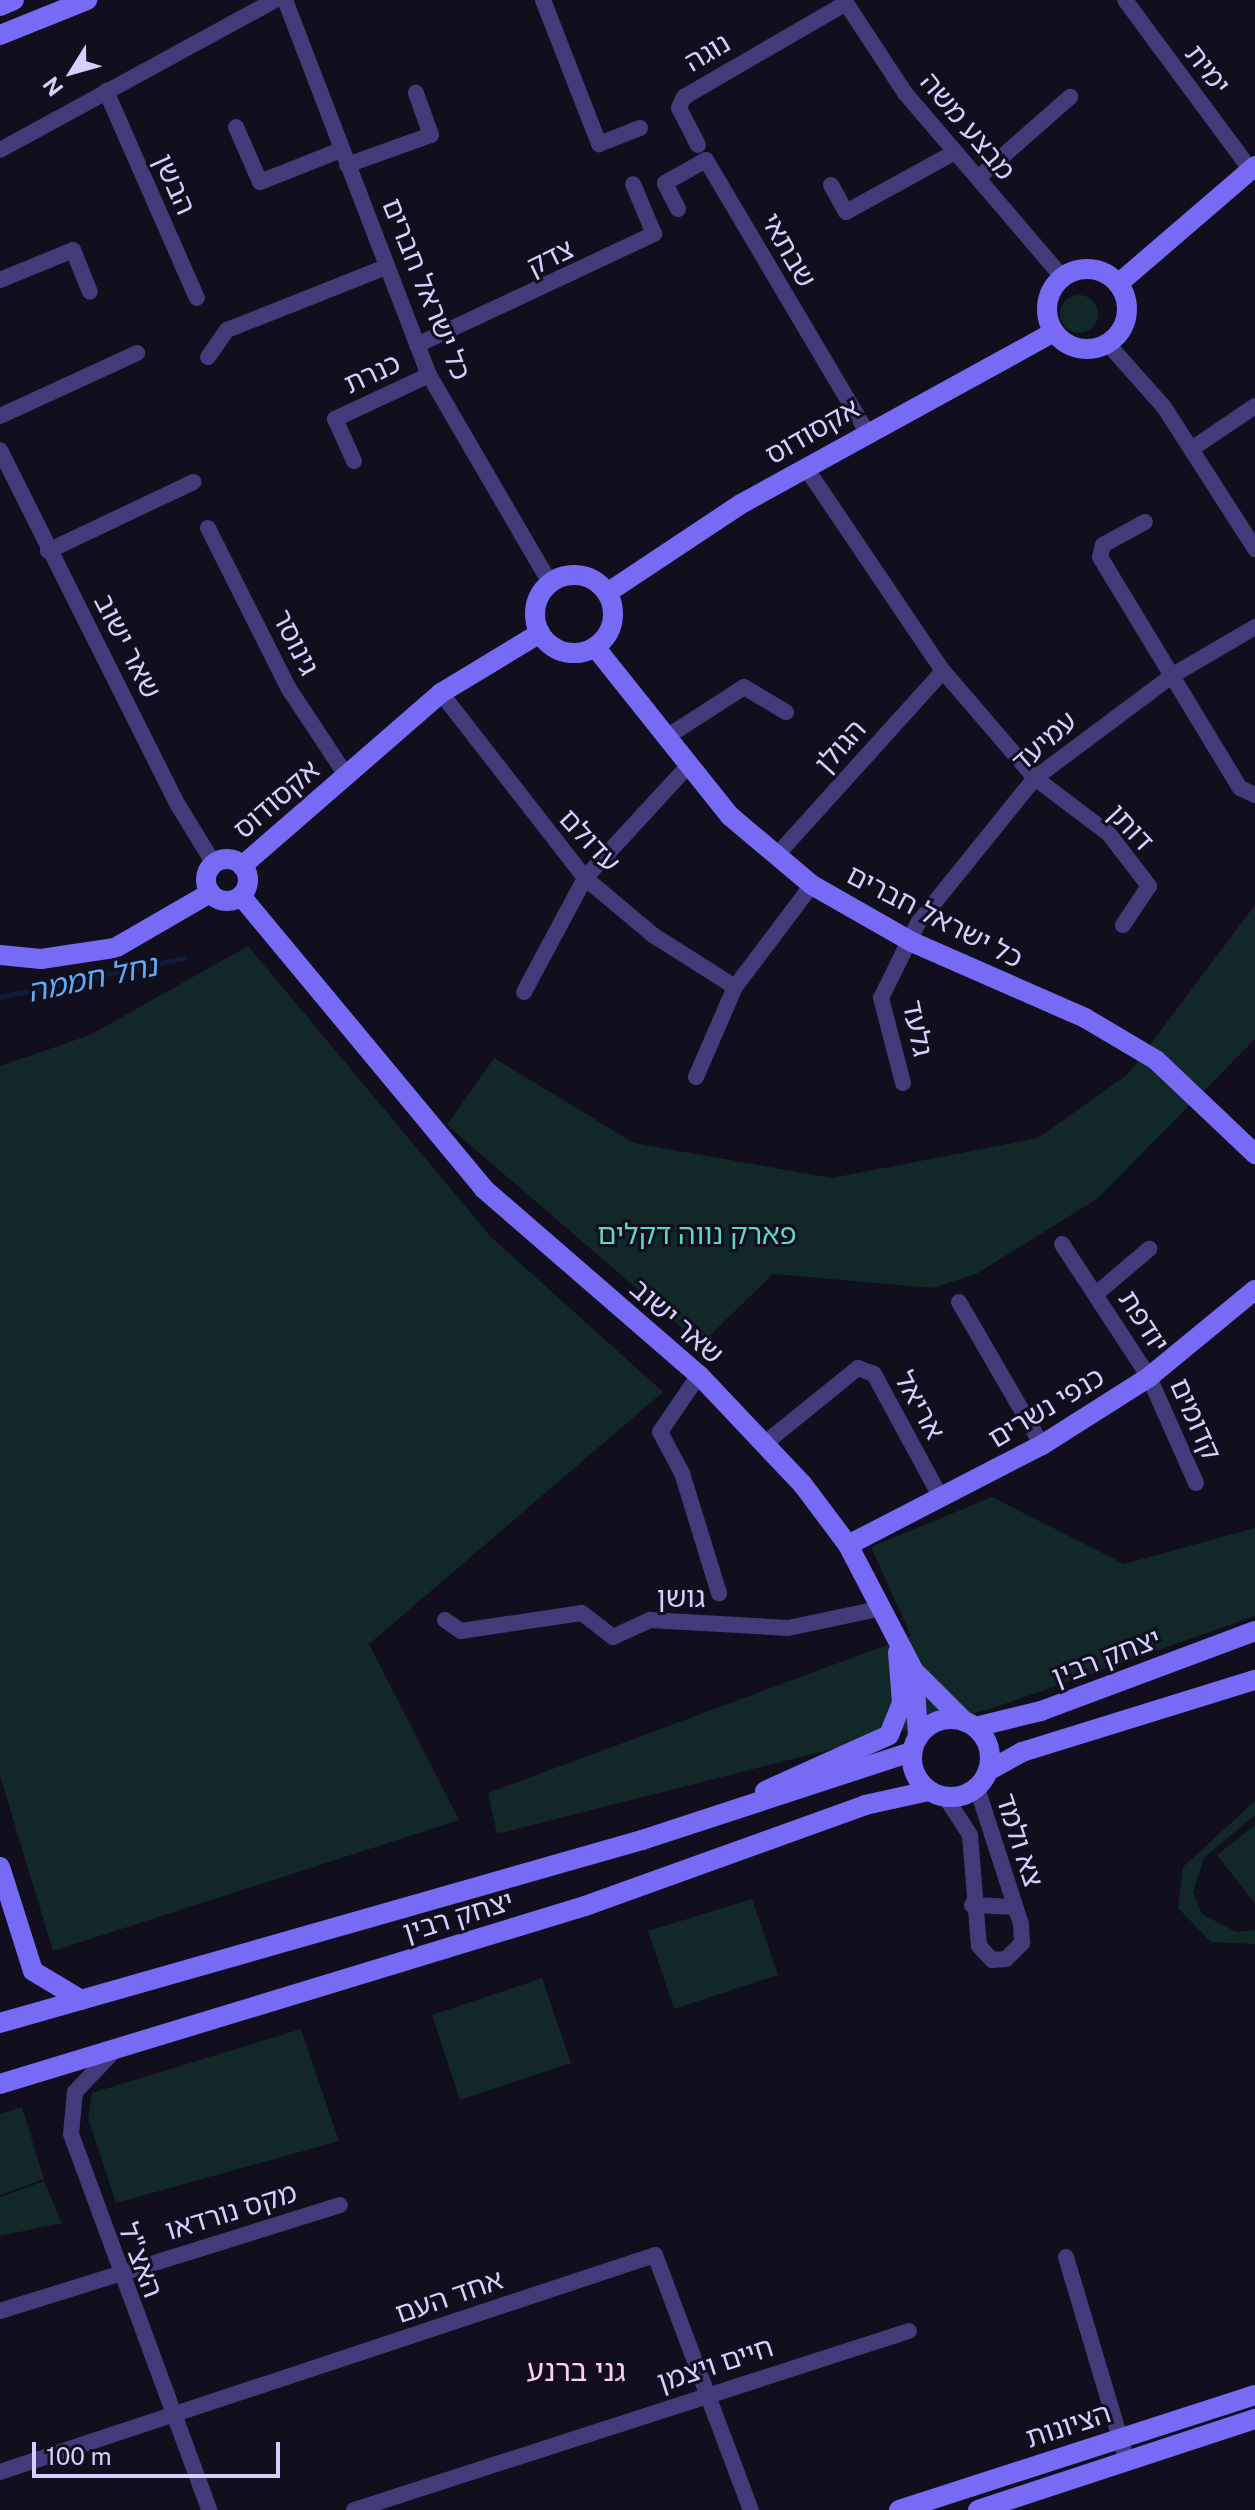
<!DOCTYPE html>
<html>
<head>
<meta charset="utf-8">
<style>
	body { margin:0 }
	#map { position:relative; width:1255px; height:2510px; overflow:hidden; background:#110e1e; font-family:"Public Sans","Noto Sans Hebrew",sans-serif }
	div>[style] { position:absolute }
	.green>* { inset:0; background:#112728 }
	.round { border-radius:50% }
	.stream>* { height:5px; margin:-2.5px; padding:0 2.5px; transform-origin:2.5px; border-radius:2.5px; background:#0e1d3d }
	.street>* { height:16px; margin:-8px; padding:0 8px; transform-origin:8px; border-radius:8px; background:#413b7a }
	.secondary>* { height:20px; margin:-10px; padding:0 10px; transform-origin:10px; border-radius:10px; background:#776bf6 }
	.secondary>.ring { margin:-10px; padding:0; box-sizing:content-box; background:none; border:20px solid #776bf6; border-radius:50% }
	span { translate:-50% -50%; white-space:nowrap; text-align:center; line-height:1.15; -webkit-text-stroke:6px #110e1e; paint-order:stroke }
	.street-label { font-size:28px; color:#d6cefc }
	.park-label { font-size:28px; color:#5fd6bf }
	.water-label { font-size:30px; color:#63a9f5; font-style:italic }
	.neighbourhood-label { font-size:30px; color:#fcd0e9 }
	.north { position:absolute; left:32px; top:32px; width:80px; height:80px; -webkit-text-stroke:6px #110e1e; paint-order:stroke; rotate:233deg; font-size:22px; font-weight:700; line-height:32px; text-align:center; color:#d6cefc }
	.north::after { content:''; display:block; margin:auto; width:28px; height:36px; background:#d6cefc; clip-path:polygon(50% 0,100% 100%,50% 72%,0 100%) }
	.scale { position:absolute; left:32px; top:2442px; width:248px; height:36px; box-sizing:border-box; border:4px solid #d6cefc; border-top:0; padding-left:10px; font-size:24px; line-height:28px; white-space:nowrap; color:#d6cefc; -webkit-text-stroke:6px #110e1e; paint-order:stroke }
</style>
</head>
<body>
<div id="map">
	<div class="green">
		<i class="round" style="left:1060px;top:295px;width:38px;height:38px"></i>
		<i style="clip-path:polygon(1255px 905px,1255px 1039px,1097px 1199px,976px 1274px,932px 1288px,773px 1274px,701px 1344px,447px 1125px,494px 1058px,634px 1143px,832px 1178px,1038px 1138px,1128px 1074px)"></i>
		<i style="clip-path:polygon(248px 946px,491px 1237px,663px 1392px,369px 1644px,459px 1820px,53px 1951px,0 1776px,0 1066px,90px 1035px)"></i>
		<i style="clip-path:polygon(992px 1497px,1124px 1564px,1255px 1528px,1255px 1616px,990px 1709px,497px 1834px,488px 1793px,911px 1636px,871px 1547px)"></i>
		<i style="clip-path:polygon(1255px 1801px,1255px 1815px,1204px 1858px,1193px 1892px,1202px 1914px,1236px 1932px,1255px 1930px,1255px 1944px,1211px 1942px,1178px 1908px,1183px 1867px)"></i>
		<i style="clip-path:polygon(1255px 1825px,1255px 1904px,1217px 1855px)"></i>
		<i style="clip-path:polygon(752px 1899px,778px 1975px,674px 2009px,648px 1931px)"></i>
		<i style="clip-path:polygon(542px 1978px,571px 2063px,460px 2100px,432px 2015px)"></i>
		<i style="clip-path:polygon(301px 2029px,339px 2141px,116px 2203px,88px 2118px,92px 2093px)"></i>
		<i style="clip-path:polygon(22px 2107px,44px 2179px,0 2195px,0 2114px)"></i>
		<i style="clip-path:polygon(44px 2181px,62px 2223px,0 2236px,0 2197px)"></i>
	</div>
	<div class="stream">
		<i style="left:0;top:997px;width:188px;rotate:-12deg"></i>
	</div>
	<div class="street">
		<i style="left:285px;top:0;width:402px;rotate:69deg"></i>
		<i style="left:429px;top:375px;width:241px;rotate:59.8deg"></i>
		<i style="left:543px;top:0;width:155px;rotate:68.7deg"></i>
		<i style="left:599px;top:144px;width:44px;rotate:-21.3deg"></i>
		<i style="left:844px;top:0;width:111px;rotate:56.7deg"></i>
		<i style="left:905px;top:93px;width:242px;rotate:49.5deg"></i>
		<i style="left:1125px;top:0;width:212px;rotate:53.5deg"></i>
		<i style="left:106px;top:91px;width:226px;rotate:66.3deg"></i>
		<i style="left:236px;top:127px;width:60px;rotate:66.4deg"></i>
		<i style="left:260px;top:182px;width:87px;rotate:-21.6deg"></i>
		<i style="left:698px;top:145px;width:42px;rotate:-117.2deg"></i>
		<i style="left:679px;top:108px;width:12px;rotate:-66deg"></i>
		<i style="left:684px;top:97px;width:187px;rotate:-30.1deg"></i>
		<i style="left:0;top:150px;width:313px;rotate:-28.6deg"></i>
		<i style="left:347px;top:165px;width:89px;rotate:-19.7deg"></i>
		<i style="left:431px;top:135px;width:45px;rotate:-109.7deg"></i>
		<i style="left:978px;top:178px;width:123px;rotate:-41.4deg"></i>
		<i style="left:831px;top:185px;width:31px;rotate:61deg"></i>
		<i style="left:846px;top:212px;width:124px;rotate:-28.8deg"></i>
		<i style="left:678px;top:209px;width:29px;rotate:-117deg"></i>
		<i style="left:665px;top:183px;width:47px;rotate:-29.3deg"></i>
		<i style="left:706px;top:160px;width:316px;rotate:59.4deg"></i>
		<i style="left:0;top:280px;width:79px;rotate:-22.3deg"></i>
		<i style="left:73px;top:250px;width:45px;rotate:68deg"></i>
		<i style="left:1107px;top:343px;width:86px;rotate:48.3deg"></i>
		<i style="left:1164px;top:407px;width:169px;rotate:57.3deg"></i>
		<i style="left:417px;top:345px;width:262px;rotate:-25.1deg"></i>
		<i style="left:654px;top:234px;width:54px;rotate:-112.8deg"></i>
		<i style="left:208px;top:357px;width:33px;rotate:-55deg"></i>
		<i style="left:227px;top:330px;width:171px;rotate:-21.6deg"></i>
		<i style="left:0;top:416px;width:151px;rotate:-24.7deg"></i>
		<i style="left:1193px;top:448px;width:75px;rotate:-34.1deg"></i>
		<i style="left:0;top:450px;width:397px;rotate:63.4deg"></i>
		<i style="left:178px;top:805px;width:69px;rotate:58.6deg"></i>
		<i style="left:354px;top:461px;width:46px;rotate:-114.3deg"></i>
		<i style="left:335px;top:419px;width:104px;rotate:-25.1deg"></i>
		<i style="left:806px;top:468px;width:245px;rotate:56deg"></i>
		<i style="left:943px;top:671px;width:141px;rotate:49.3deg"></i>
		<i style="left:1035px;top:778px;width:93px;rotate:37.1deg"></i>
		<i style="left:1109px;top:834px;width:66px;rotate:52.4deg"></i>
		<i style="left:1149px;top:886px;width:47px;rotate:123.7deg"></i>
		<i style="left:1145px;top:522px;width:48px;rotate:151.3deg"></i>
		<i style="left:1103px;top:545px;width:12px;rotate:104deg"></i>
		<i style="left:1100px;top:557px;width:270px;rotate:58.8deg"></i>
		<i style="left:1240px;top:788px;width:17px;rotate:25deg"></i>
		<i style="left:208px;top:528px;width:180px;rotate:63.3deg"></i>
		<i style="left:289px;top:689px;width:103px;rotate:56.5deg"></i>
		<i style="left:48px;top:551px;width:161px;rotate:-25.4deg"></i>
		<i style="left:441px;top:693px;width:234px;rotate:52.1deg"></i>
		<i style="left:585px;top:878px;width:89px;rotate:40deg"></i>
		<i style="left:653px;top:935px;width:97px;rotate:32.4deg"></i>
		<i style="left:665px;top:738px;width:94px;rotate:-32.8deg"></i>
		<i style="left:744px;top:687px;width:49px;rotate:30.8deg"></i>
		<i style="left:776px;top:856px;width:249px;rotate:-47.9deg"></i>
		<i style="left:524px;top:992px;width:129px;rotate:-61.8deg"></i>
		<i style="left:585px;top:878px;width:151px;rotate:-47.4deg"></i>
		<i style="left:696px;top:1077px;width:98px;rotate:-66.6deg"></i>
		<i style="left:735px;top:987px;width:128px;rotate:-53deg"></i>
		<i style="left:903px;top:1083px;width:88px;rotate:-104.5deg"></i>
		<i style="left:881px;top:998px;width:84px;rotate:-63.7deg"></i>
		<i style="left:918px;top:923px;width:186px;rotate:-51.1deg"></i>
		<i style="left:1035px;top:778px;width:172px;rotate:-36.7deg"></i>
		<i style="left:1173px;top:675px;width:95px;rotate:-30.3deg"></i>
		<i style="left:1062px;top:1244px;width:159px;rotate:56.8deg"></i>
		<i style="left:1149px;top:1377px;width:116px;rotate:66.1deg"></i>
		<i style="left:1096px;top:1294px;width:70px;rotate:-40.3deg"></i>
		<i style="left:959px;top:1302px;width:165px;rotate:59.9deg"></i>
		<i style="left:699px;top:1375px;width:69px;rotate:124.4deg"></i>
		<i style="left:660px;top:1432px;width:47px;rotate:61.8deg"></i>
		<i style="left:682px;top:1473px;width:126px;rotate:72.9deg"></i>
		<i style="left:764px;top:1444px;width:121px;rotate:-39deg"></i>
		<i style="left:858px;top:1368px;width:17px;rotate:21deg"></i>
		<i style="left:874px;top:1374px;width:141px;rotate:61.6deg"></i>
		<i style="left:445px;top:1620px;width:19px;rotate:35deg"></i>
		<i style="left:461px;top:1631px;width:122px;rotate:-8.5deg"></i>
		<i style="left:582px;top:1613px;width:39px;rotate:38deg"></i>
		<i style="left:613px;top:1637px;width:41px;rotate:-24.7deg"></i>
		<i style="left:650px;top:1620px;width:138px;rotate:3.3deg"></i>
		<i style="left:788px;top:1628px;width:97px;rotate:-11.9deg"></i>
		<i style="left:946px;top:1798px;width:44px;rotate:57deg"></i>
		<i style="left:970px;top:1835px;width:111px;rotate:85.4deg"></i>
		<i style="left:979px;top:1946px;width:19px;rotate:47deg"></i>
		<i style="left:992px;top:1960px;width:14px;rotate:-4deg"></i>
		<i style="left:1006px;top:1959px;width:23px;rotate:-45deg"></i>
		<i style="left:1022px;top:1943px;width:19px;rotate:-93deg"></i>
		<i style="left:1021px;top:1924px;width:143px;rotate:-107.9deg"></i>
		<i style="left:972px;top:1905px;width:43px;rotate:2.7deg"></i>
		<i style="left:112px;top:2053px;width:54px;rotate:133.5deg"></i>
		<i style="left:75px;top:2092px;width:42px;rotate:95.4deg"></i>
		<i style="left:71px;top:2134px;width:401px;rotate:69.8deg"></i>
		<i style="left:1066px;top:2257px;width:213px;rotate:73.4deg"></i>
		<i style="left:0;top:2311px;width:356px;rotate:-17.3deg"></i>
		<i style="left:0;top:2472px;width:690px;rotate:-18.33deg"></i>
		<i style="left:655px;top:2255px;width:272px;rotate:69.4deg"></i>
		<i style="left:354px;top:2510px;width:583px;rotate:-17.88deg"></i>
	</div>
	<div class="secondary">
		<i style="left:0;top:6px;width:15px;rotate:-23deg"></i>
		<i style="left:0;top:35px;width:94px;rotate:-21.9deg"></i>
		<i class="ring" style="left:1047px;top:269px;width:60px;height:60px"></i>
		<i style="left:1118px;top:284px;width:181px;rotate:-40.7deg"></i>
		<i class="ring" style="left:535px;top:575px;width:58px;height:58px"></i>
		<i style="left:607px;top:593px;width:161px;rotate:-33.6deg"></i>
		<i style="left:741px;top:504px;width:357px;rotate:-28.8deg"></i>
		<i style="left:595px;top:647px;width:216px;rotate:51.4deg"></i>
		<i style="left:730px;top:816px;width:107px;rotate:40.1deg"></i>
		<i style="left:812px;top:885px;width:115px;rotate:29.7deg"></i>
		<i style="left:912px;top:942px;width:189px;rotate:23.7deg"></i>
		<i style="left:1085px;top:1018px;width:82px;rotate:30.6deg"></i>
		<i style="left:1156px;top:1060px;width:137px;rotate:43.5deg"></i>
		<i class="ring" style="left:206px;top:859px;width:22px;height:22px"></i>
		<i style="left:242px;top:866px;width:264px;rotate:-41deg"></i>
		<i style="left:441px;top:693px;width:116px;rotate:-31.2deg"></i>
		<i style="left:241px;top:896px;width:381px;rotate:50.3deg"></i>
		<i style="left:484px;top:1189px;width:284px;rotate:40.9deg"></i>
		<i style="left:699px;top:1375px;width:151px;rotate:46.6deg"></i>
		<i style="left:803px;top:1485px;width:75px;rotate:53.1deg"></i>
		<i style="left:848px;top:1545px;width:142px;rotate:62.4deg"></i>
		<i style="left:914px;top:1671px;width:66px;rotate:86.5deg"></i>
		<i style="left:0;top:955px;width:41px;rotate:5.6deg"></i>
		<i style="left:41px;top:959px;width:75px;rotate:-8.5deg"></i>
		<i style="left:115px;top:948px;width:110px;rotate:-30.1deg"></i>
		<i style="left:848px;top:1545px;width:218px;rotate:-27.3deg"></i>
		<i style="left:1042px;top:1445px;width:127px;rotate:-32.4deg"></i>
		<i style="left:1149px;top:1377px;width:137px;rotate:-39.4deg"></i>
		<i style="left:917px;top:1674px;width:68px;rotate:45deg"></i>
		<i class="ring" style="left:912px;top:1719px;width:58px;height:58px"></i>
		<i style="left:975px;top:1727px;width:68px;rotate:-13.6deg"></i>
		<i style="left:1041px;top:1711px;width:228px;rotate:-20.5deg"></i>
		<i style="left:988px;top:1771px;width:39px;rotate:-29deg"></i>
		<i style="left:1022px;top:1752px;width:244px;rotate:-17.2deg"></i>
		<i style="left:765px;top:1791px;width:136px;rotate:-24.3deg"></i>
		<i style="left:889px;top:1735px;width:35px;rotate:-68deg"></i>
		<i style="left:902px;top:1703px;width:51px;rotate:-94.5deg"></i>
		<i style="left:0;top:1867px;width:109px;rotate:72.4deg"></i>
		<i style="left:33px;top:1971px;width:56px;rotate:31.1deg"></i>
		<i style="left:0;top:2023px;width:668px;rotate:-15.91deg"></i>
		<i style="left:642px;top:1840px;width:284px;rotate:-18.1deg"></i>
		<i style="left:0;top:2084px;width:611px;rotate:-16.92deg"></i>
		<i style="left:585px;top:1906px;width:298px;rotate:-19.8deg"></i>
		<i style="left:865px;top:1805px;width:65px;rotate:-12.5deg"></i>
		<i style="left:899px;top:2510px;width:374px;rotate:-17.9deg"></i>
		<i style="left:978px;top:2510px;width:292px;rotate:-18.2deg"></i>
	</div>
	<div class="street-label">
		<span style="left:707px;top:52px;rotate:-31deg">נוגה</span>
		<span style="left:1208px;top:69px;rotate:52deg">ימית</span>
		<span style="left:968px;top:126px;rotate:50deg">מבצע משה</span>
		<span style="left:175px;top:184px;rotate:66deg">הבשן</span>
		<span style="left:789px;top:250px;rotate:60deg">שבתאי</span>
		<span style="left:550px;top:257px;rotate:-26deg">צדק</span>
		<span style="left:427px;top:289px;rotate:68deg">כל ישראל חברים</span>
		<span style="left:372px;top:373px;rotate:-25deg">כנרת</span>
		<span style="left:812px;top:431px;rotate:-30deg">אקסודוס</span>
		<span style="left:296px;top:642px;rotate:63deg">גינוסר</span>
		<span style="left:128px;top:646px;rotate:63deg">שאר ישוב</span>
		<span style="left:1044px;top:741px;rotate:-41deg">עמיעד</span>
		<span style="left:840px;top:746px;rotate:-48deg">הגולן</span>
		<span style="left:276px;top:799px;rotate:-41deg">אקסודוס</span>
		<span style="left:1131px;top:827px;rotate:47deg">דותן</span>
		<span style="left:590px;top:840px;rotate:47deg">עדולם</span>
		<span style="left:935px;top:916px;rotate:27deg">כל ישראל חברים</span>
		<span style="left:918px;top:1028px;rotate:78deg">גלעד</span>
		<span style="left:677px;top:1321px;rotate:41deg">שאר ישוב</span>
		<span style="left:1144px;top:1321px;rotate:57deg">יודפת</span>
		<span style="left:920px;top:1405px;rotate:61deg">אריאל</span>
		<span style="left:1046px;top:1407px;rotate:-31deg">כנפי נשרים</span>
		<span style="left:1196px;top:1419px;rotate:66deg">קדומים</span>
		<span style="left:681px;top:1597px">גושן</span>
		<span style="left:1106px;top:1657px;rotate:-21deg">יצחק רבין</span>
		<span style="left:1020px;top:1840px;rotate:72deg">צא ולמד</span>
		<span style="left:458px;top:1916px;rotate:-17deg">יצחק רבין</span>
		<span style="left:231px;top:2211px;rotate:-17deg">מקס נורדאו</span>
		<span style="left:141px;top:2260px;rotate:69deg">האצ"ל</span>
		<span style="left:449px;top:2296px;rotate:-19deg">אחד העם</span>
		<span style="left:715px;top:2364px;rotate:-18deg">חיים ויצמן</span>
		<span style="left:1068px;top:2425px;rotate:-18deg">הציונות</span>
	</div>
	<div class="park-label">
		<span style="left:697px;top:1234px">פארק נווה דקלים</span>
	</div>
	<div class="water-label">
		<span style="left:92px;top:978px;rotate:-12deg">נחל חממה</span>
	</div>
	<div class="neighbourhood-label">
		<span style="left:576px;top:2370px">גני ברנע</span>
	</div>
	<div class="north">N</div>
	<div class="scale">100 m</div>
</div>
</body>
</html>
